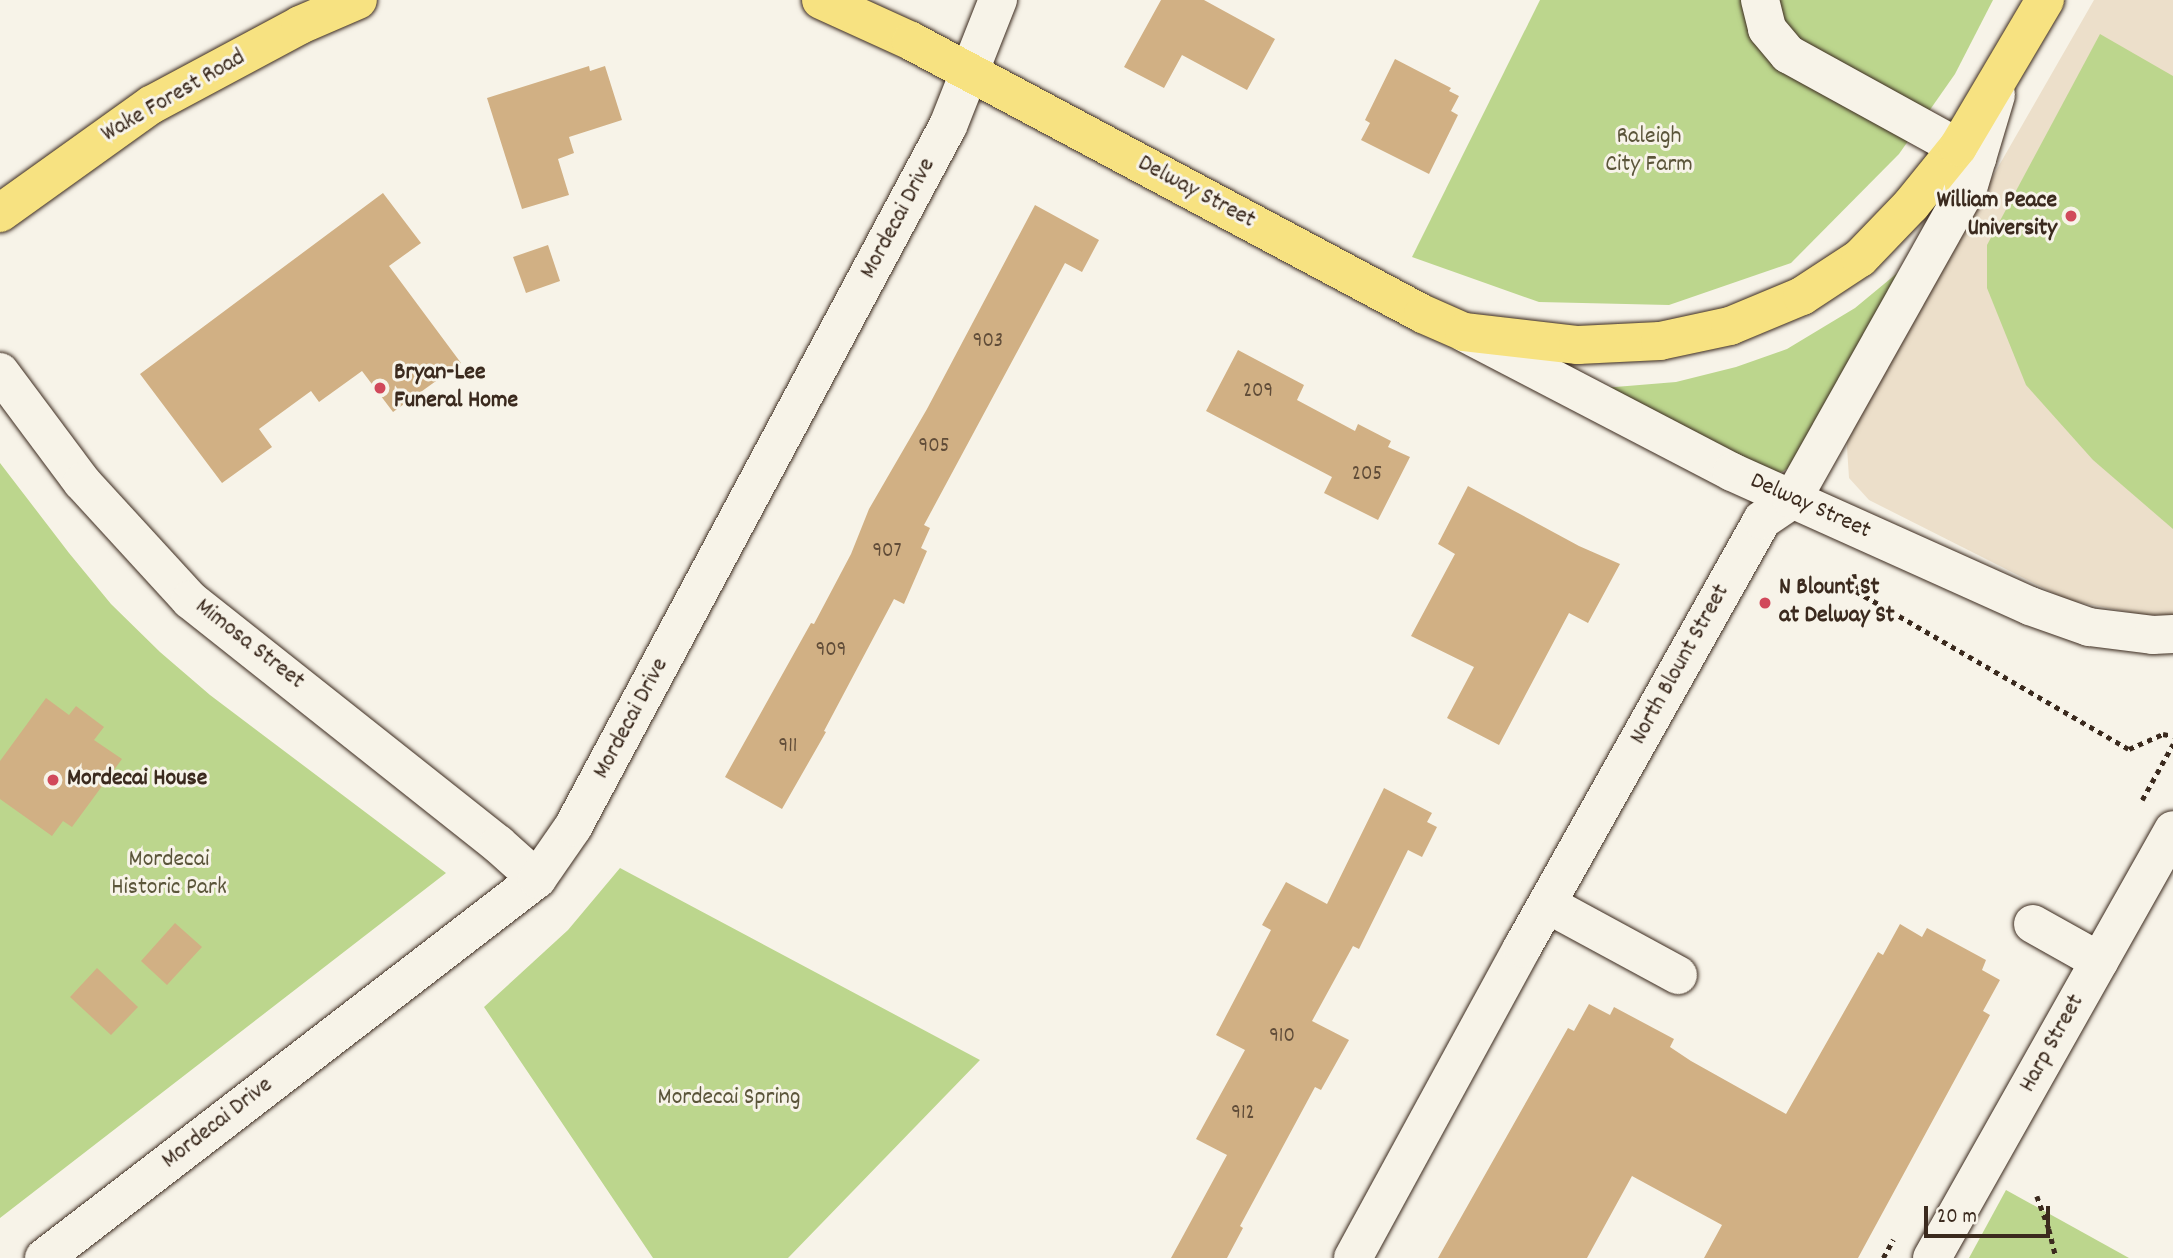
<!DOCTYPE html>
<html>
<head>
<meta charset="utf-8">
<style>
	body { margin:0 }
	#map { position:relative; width:2173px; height:1258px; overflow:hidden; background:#f7f3e8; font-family:Dekko,sans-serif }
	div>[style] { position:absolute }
	.built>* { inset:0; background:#ecdfca }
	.green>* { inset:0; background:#bcd68d }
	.building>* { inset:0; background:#d1b084 }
	.path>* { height:4.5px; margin-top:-2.25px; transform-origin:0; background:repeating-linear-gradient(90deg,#3b2a1e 0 5px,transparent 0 10px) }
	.roads { filter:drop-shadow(0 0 2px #3b2a1e) drop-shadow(0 0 2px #3b2a1e) }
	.minor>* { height:38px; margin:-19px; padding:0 19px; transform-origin:19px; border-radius:19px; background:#f7f3e8 }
	.major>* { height:38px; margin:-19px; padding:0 19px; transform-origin:19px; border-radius:19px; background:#f7e281 }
	.dots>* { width:19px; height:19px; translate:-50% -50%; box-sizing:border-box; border:4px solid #f7f3e8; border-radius:50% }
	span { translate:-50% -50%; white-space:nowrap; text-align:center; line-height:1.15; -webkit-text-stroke:6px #f7f3e8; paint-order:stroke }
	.number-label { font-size:21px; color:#604c38 }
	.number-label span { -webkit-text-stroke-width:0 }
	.street-label { font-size:24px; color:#3b2a1e }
	.park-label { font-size:24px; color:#5b553a }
	.poi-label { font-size:24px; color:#3b2a1e; font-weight:700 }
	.right { translate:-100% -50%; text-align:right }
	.left { translate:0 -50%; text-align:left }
	.scale { position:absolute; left:1924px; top:1206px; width:126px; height:32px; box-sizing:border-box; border:4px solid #3b2a1e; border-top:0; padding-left:9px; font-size:21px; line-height:24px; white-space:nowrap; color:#3b2a1e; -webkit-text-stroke:5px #f7f3e8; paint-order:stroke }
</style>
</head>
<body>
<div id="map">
	<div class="built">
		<i style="clip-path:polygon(2094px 0,2173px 0,2173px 629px,2149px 616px,2067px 600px,1869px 500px,1849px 478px,1846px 432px)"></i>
	</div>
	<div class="green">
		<i style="clip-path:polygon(1540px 0,1993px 0,1955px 74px,1899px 154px,1791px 263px,1669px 305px,1539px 302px,1412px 257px)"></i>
		<i style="clip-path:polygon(2100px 34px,2173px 76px,2173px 529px,2093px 460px,2026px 385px,1987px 288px,1987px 245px)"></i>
		<i style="clip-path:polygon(1907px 265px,1802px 459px,1782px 472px,1756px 475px,1603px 388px,1676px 382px,1736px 367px,1787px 349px,1855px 308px)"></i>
		<i style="clip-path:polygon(0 463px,69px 553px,111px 604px,160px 652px,210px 695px,446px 873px,0 1218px)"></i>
		<i style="clip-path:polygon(620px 868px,980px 1060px,788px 1258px,653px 1258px,484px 1007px,568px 930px)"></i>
		<i style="clip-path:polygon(2006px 1190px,2129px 1258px,1969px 1258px)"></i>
	</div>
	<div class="building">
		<i style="clip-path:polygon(1161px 0,1204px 0,1275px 39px,1247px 90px,1182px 55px,1164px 88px,1124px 67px)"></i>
		<i style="clip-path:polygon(1395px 59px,1451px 88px,1449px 91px,1459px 96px,1451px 111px,1458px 115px,1429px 174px,1361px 140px,1370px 123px,1365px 120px)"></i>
		<i style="clip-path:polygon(589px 66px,590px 71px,605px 66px,622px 120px,569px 137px,574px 153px,558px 159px,569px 195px,522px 209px,487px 98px)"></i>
		<i style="clip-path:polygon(383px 193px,421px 243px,389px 266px,461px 363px,393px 412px,362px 371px,319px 402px,311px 391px,259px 429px,272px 447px,222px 483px,140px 374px)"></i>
		<i style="clip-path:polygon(1035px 205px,1099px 240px,1082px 272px,1065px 263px,924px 525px,930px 528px,921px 548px,927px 551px,904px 604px,894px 599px,824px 731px,826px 732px,782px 809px,725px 777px,811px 623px,814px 624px,851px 554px,869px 509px,927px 409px)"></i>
		<i style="clip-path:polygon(548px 245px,560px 281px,526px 293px,513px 257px)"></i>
		<i style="clip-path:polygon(1238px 350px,1304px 385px,1297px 400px,1355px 431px,1358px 424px,1391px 441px,1388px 447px,1410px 457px,1378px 520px,1324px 493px,1332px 477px,1206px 411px)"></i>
		<i style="clip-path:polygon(1468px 486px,1579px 546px,1620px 564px,1588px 623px,1569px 613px,1499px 745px,1447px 718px,1474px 667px,1411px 636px,1455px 554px,1438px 544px)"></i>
		<i style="clip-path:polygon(46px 698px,69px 715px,76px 706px,104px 727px,94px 740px,122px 759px,72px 827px,63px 821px,52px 836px,0 799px,0 761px)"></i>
		<i style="clip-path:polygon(1384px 788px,1432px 813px,1427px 822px,1437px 827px,1422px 857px,1408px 850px,1359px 949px,1353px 946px,1312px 1021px,1349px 1040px,1321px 1090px,1315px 1087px,1240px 1226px,1243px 1228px,1227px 1258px,1171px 1258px,1227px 1155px,1196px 1139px,1245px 1050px,1216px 1035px,1271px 930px,1262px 925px,1286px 882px,1327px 904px)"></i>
		<i style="clip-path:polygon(175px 923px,202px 947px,167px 985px,141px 961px)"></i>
		<i style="clip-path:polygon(1900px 924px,1922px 937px,1927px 928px,1986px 960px,1982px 970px,2000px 980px,1983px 1011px,1990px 1015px,1858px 1258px,1704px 1258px,1722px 1225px,1632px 1176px,1587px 1258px,1438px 1258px,1568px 1028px,1574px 1031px,1589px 1004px,1610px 1015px,1614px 1007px,1674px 1039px,1670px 1047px,1691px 1061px,1786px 1114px,1878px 952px,1883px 955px)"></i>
		<i style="clip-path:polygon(97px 968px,138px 1007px,111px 1035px,70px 997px)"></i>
	</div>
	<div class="path">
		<i style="left:1854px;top:574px;width:17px;rotate:83deg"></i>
		<i style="left:1856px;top:591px;width:315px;rotate:30.1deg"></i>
		<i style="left:2129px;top:749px;width:37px;rotate:-24deg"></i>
		<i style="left:2163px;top:734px;width:10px;rotate:11deg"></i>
		<i style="left:2142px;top:800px;width:64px;rotate:-61deg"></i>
		<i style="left:2037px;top:1196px;width:35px;rotate:70deg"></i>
		<i style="left:2049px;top:1229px;width:30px;rotate:76deg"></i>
		<i style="left:1883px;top:1258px;width:21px;rotate:-61deg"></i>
	</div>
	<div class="roads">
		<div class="minor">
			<i style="left:1760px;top:0;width:30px;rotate:76deg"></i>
			<i style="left:1767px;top:29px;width:33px;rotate:50deg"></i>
			<i style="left:1788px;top:54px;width:216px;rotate:28.8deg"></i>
			<i style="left:1465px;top:333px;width:301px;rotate:27.5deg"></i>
			<i style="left:1732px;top:472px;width:327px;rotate:24.2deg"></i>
			<i style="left:2030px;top:606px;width:63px;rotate:19.6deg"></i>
			<i style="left:2089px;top:627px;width:64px;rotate:7.1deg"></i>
			<i style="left:2153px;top:635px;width:20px;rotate:-3deg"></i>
			<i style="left:0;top:372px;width:137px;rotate:53.3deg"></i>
			<i style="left:82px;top:482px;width:160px;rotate:47.5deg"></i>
			<i style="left:190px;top:600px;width:393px;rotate:38.4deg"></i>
			<i style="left:498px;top:844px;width:52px;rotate:41.9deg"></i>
			<i style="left:1547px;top:904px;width:149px;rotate:28.5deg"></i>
			<i style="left:2033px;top:924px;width:76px;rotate:29.3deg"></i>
			<i style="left:44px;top:1258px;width:622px;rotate:-37.55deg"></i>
			<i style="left:537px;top:879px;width:63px;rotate:-55.3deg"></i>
			<i style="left:573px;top:827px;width:795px;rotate:-61.86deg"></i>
			<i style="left:948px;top:126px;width:136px;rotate:-68.4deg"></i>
			<i style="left:1353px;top:1258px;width:353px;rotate:-61.4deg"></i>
			<i style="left:1522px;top:948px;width:491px;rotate:-60.7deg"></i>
			<i style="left:1762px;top:520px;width:36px;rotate:-34deg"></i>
			<i style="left:1792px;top:500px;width:361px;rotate:-60.7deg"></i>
			<i style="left:1969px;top:185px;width:94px;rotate:-73.3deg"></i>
			<i style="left:1932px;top:1258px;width:491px;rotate:-60.6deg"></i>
		</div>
		<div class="major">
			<i style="left:821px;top:0;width:99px;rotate:24.5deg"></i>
			<i style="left:911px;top:41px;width:580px;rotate:28.07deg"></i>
			<i style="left:1423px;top:314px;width:45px;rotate:23.7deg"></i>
			<i style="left:1464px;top:332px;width:115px;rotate:6.5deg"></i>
			<i style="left:1578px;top:345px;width:82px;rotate:-2.8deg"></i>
			<i style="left:1660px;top:341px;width:72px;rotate:-12.1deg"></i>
			<i style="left:1730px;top:326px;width:78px;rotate:-22.6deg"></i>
			<i style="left:1802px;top:296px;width:69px;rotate:-33.2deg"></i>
			<i style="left:1860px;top:258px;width:74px;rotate:-46.1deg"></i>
			<i style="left:1911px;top:205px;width:75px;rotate:-51deg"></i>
			<i style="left:1958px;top:147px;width:171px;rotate:-59.4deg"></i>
			<i style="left:0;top:213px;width:186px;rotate:-35.6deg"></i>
			<i style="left:151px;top:105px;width:169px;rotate:-28.2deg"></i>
			<i style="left:300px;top:25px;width:63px;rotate:-23.3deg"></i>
		</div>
	</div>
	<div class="dots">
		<i style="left:2071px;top:216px;background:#d1495b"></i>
		<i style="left:380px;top:388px;background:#d1495b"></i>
		<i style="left:1765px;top:603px;background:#d1495b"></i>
		<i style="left:53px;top:780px;background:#d1495b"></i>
	</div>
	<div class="number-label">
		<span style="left:988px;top:342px">903</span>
		<span style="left:1258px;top:392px">209</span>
		<span style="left:934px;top:447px">905</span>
		<span style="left:1367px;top:475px">205</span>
		<span style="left:887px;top:552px">907</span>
		<span style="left:831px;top:651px">909</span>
		<span style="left:788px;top:747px">911</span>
		<span style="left:1282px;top:1037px">910</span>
		<span style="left:1243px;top:1114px">912</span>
	</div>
	<div class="street-label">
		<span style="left:174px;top:97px;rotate:-30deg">Wake Forest Road</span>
		<span style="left:1196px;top:193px;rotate:28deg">Delway Street</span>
		<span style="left:899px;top:219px;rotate:-62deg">Mordecai Drive</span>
		<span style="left:1810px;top:507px;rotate:24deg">Delway Street</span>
		<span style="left:249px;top:645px;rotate:38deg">Mimosa Street</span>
		<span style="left:1681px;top:665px;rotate:-61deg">North Blount Street</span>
		<span style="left:632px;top:719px;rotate:-62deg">Mordecai Drive</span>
		<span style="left:2053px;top:1044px;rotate:-61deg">Harp Street</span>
		<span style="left:218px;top:1124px;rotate:-38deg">Mordecai Drive</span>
	</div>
	<div class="park-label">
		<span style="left:1649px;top:152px">Raleigh<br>City Farm</span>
		<span style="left:169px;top:875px">Mordecai<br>Historic Park</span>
		<span style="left:729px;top:1099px">Mordecai Spring</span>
	</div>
	<div class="poi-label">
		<span class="right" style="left:2057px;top:216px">William Peace<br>University</span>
		<span class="left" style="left:394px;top:388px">Bryan-Lee<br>Funeral Home</span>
		<span class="left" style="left:1779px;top:603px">N Blount St<br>at Delway St</span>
		<span class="left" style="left:67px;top:780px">Mordecai House</span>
	</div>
	<div class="scale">20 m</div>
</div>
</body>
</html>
